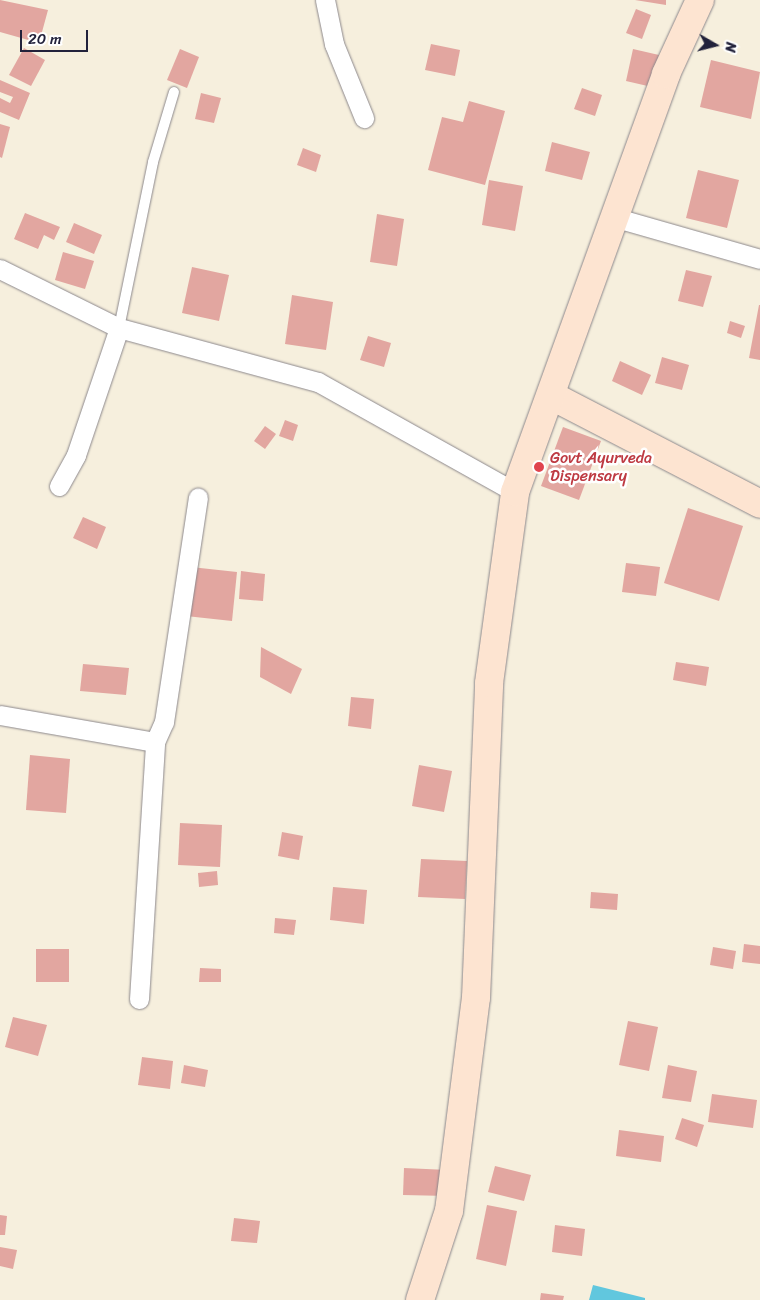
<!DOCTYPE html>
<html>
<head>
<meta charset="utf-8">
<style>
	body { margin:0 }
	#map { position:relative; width:760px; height:1300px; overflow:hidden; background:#f6efdd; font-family:Sriracha,sans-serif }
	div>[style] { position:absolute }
	.water>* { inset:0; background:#61c7de }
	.building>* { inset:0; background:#e2a6a0 }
	.roads { filter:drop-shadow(0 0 1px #8c888c) drop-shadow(0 0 1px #8c888c) }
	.lane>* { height:10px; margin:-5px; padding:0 5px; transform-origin:5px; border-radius:5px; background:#fff }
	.street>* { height:19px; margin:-9.5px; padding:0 9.5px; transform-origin:9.5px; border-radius:9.5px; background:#fff }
	.secondary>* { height:28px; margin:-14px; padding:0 14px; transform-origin:14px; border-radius:14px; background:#fde4d1 }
	.dots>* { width:14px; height:14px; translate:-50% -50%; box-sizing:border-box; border:2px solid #fff; border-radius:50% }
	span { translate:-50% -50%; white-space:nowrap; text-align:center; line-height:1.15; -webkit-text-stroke:5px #fff; paint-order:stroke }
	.health-label { font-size:16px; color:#be3a42 }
	.left { translate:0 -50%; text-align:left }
	.north { position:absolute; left:690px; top:20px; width:50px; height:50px; -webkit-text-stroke:4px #fff; paint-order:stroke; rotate:98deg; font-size:14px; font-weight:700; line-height:20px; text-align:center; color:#22223b }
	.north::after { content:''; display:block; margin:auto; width:18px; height:22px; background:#22223b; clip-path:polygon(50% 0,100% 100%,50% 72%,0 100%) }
	.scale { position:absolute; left:20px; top:30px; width:68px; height:22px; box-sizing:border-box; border:2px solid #22223b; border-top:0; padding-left:6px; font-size:15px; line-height:18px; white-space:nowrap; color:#22223b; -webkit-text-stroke:4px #fff; paint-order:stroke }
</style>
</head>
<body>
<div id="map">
	<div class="water">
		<i style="clip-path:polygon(593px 1285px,645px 1298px,645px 1300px,589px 1300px)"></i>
	</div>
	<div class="building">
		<i style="clip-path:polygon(0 0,48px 10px,39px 43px,0 32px)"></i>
		<i style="clip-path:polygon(635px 0,666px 0,666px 5px)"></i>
		<i style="clip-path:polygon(636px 9px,651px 15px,642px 39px,626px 33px)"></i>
		<i style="clip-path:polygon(431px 44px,460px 50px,455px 76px,425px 70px)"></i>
		<i style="clip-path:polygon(24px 48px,45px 60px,31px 86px,9px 75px)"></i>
		<i style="clip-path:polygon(180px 49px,199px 57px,187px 88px,167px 80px)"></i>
		<i style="clip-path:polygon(633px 49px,659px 55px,652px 87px,626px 81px)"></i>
		<i style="clip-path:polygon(711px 60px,760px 72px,751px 119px,700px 107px)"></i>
		<i style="clip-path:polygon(0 80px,30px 93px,19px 120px,0 112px,0 98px,10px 103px,13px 97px,0 92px)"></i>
		<i style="clip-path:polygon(582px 88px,602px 95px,595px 116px,574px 109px)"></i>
		<i style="clip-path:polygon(201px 93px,221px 98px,214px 123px,195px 119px)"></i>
		<i style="clip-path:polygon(469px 101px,505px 111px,485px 185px,428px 170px,442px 117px,463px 122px)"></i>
		<i style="clip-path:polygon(0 124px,10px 127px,2px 158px,0 157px)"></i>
		<i style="clip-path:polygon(552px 142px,590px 152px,582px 180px,545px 171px)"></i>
		<i style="clip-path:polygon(303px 148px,321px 155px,316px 172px,297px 165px)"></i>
		<i style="clip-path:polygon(698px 170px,739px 180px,727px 228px,686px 218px)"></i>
		<i style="clip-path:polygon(489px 180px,523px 186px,515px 231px,482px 225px)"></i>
		<i style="clip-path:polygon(25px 213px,60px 227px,54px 240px,44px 235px,38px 249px,14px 239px)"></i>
		<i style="clip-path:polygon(377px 214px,404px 219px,397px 266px,370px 262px)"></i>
		<i style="clip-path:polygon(74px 223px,102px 235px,94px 254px,66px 242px)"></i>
		<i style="clip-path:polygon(63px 252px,94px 261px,85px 289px,55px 280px)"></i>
		<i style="clip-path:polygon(192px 267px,229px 275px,219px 321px,182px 313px)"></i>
		<i style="clip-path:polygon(686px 270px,712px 276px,703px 307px,678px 301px)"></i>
		<i style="clip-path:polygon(292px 295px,333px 302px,326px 350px,285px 344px)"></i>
		<i style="clip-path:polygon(759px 305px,760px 305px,760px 360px,749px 358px)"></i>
		<i style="clip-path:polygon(730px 321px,745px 326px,741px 338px,727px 333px)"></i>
		<i style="clip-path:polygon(368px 336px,391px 343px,384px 367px,360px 360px)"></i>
		<i style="clip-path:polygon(662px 357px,689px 365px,682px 390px,655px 383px)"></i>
		<i style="clip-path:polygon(620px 361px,651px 375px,642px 395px,612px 381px)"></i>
		<i style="clip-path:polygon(285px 420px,298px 425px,293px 441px,279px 436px)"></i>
		<i style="clip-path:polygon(265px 426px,276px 434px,265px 449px,254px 441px)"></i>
		<i style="clip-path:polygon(563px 427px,601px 441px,579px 500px,541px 486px)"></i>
		<i style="clip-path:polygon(688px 508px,743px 526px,719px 601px,664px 583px)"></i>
		<i style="clip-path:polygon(83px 517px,106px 527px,97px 549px,73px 538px)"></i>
		<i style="clip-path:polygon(626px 563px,660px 567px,656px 596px,622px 592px)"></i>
		<i style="clip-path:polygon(191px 567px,237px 572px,232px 621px,186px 616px)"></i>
		<i style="clip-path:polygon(241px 571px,265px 574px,263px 601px,239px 599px)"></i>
		<i style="clip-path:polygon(261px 647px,302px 669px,291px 694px,260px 677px)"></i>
		<i style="clip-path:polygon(676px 662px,709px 667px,706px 686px,673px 680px)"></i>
		<i style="clip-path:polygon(83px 664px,129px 668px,126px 695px,80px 691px)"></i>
		<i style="clip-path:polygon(351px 697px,374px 699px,371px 729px,348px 726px)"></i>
		<i style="clip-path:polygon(30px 755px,70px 759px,66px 813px,26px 810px)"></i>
		<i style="clip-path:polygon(419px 765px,452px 771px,444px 812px,412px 806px)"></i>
		<i style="clip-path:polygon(180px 823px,222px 825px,220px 867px,178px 865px)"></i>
		<i style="clip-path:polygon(282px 832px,303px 836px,299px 860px,278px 856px)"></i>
		<i style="clip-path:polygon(421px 859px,467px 861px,465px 899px,418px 897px)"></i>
		<i style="clip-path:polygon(217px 871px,218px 885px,199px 887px,198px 873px)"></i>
		<i style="clip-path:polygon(333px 887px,367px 890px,364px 924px,330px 920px)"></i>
		<i style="clip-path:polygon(591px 892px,618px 894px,617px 910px,590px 908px)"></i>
		<i style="clip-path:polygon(275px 918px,296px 920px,294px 935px,274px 933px)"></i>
		<i style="clip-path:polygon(744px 944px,760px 946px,760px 964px,742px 962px)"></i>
		<i style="clip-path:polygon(713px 947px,736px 951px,733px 969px,710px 965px)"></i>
		<i style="clip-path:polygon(36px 949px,69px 949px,69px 982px,36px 982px)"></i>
		<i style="clip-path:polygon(200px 968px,221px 969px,221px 982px,199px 982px)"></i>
		<i style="clip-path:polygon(13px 1017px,47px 1025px,38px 1056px,5px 1047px)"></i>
		<i style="clip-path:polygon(628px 1021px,658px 1027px,649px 1071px,619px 1065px)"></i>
		<i style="clip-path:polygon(142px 1057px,173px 1061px,170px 1089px,138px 1085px)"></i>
		<i style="clip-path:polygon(184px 1065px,208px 1070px,205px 1087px,181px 1083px)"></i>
		<i style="clip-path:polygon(668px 1065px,697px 1071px,691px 1102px,662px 1098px)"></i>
		<i style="clip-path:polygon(712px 1094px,757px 1100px,753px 1128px,708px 1122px)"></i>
		<i style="clip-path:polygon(682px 1118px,704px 1125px,697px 1147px,675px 1139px)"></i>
		<i style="clip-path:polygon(619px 1130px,664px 1136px,661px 1162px,616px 1156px)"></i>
		<i style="clip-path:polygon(495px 1166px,531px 1175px,524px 1201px,488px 1192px)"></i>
		<i style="clip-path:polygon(404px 1168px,448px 1170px,448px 1196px,403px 1195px)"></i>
		<i style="clip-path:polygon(487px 1205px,517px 1211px,506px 1266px,476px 1259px)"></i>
		<i style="clip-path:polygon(0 1215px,7px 1216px,5px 1235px,0 1235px)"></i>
		<i style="clip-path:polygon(234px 1218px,260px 1221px,257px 1243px,231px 1241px)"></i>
		<i style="clip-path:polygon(555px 1225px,585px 1229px,582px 1256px,552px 1252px)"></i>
		<i style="clip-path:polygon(0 1247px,17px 1250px,13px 1269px,0 1266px)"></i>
		<i style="clip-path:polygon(541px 1293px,564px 1296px,563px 1300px,540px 1300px)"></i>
	</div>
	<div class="roads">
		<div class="lane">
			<i style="left:119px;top:328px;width:169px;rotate:-78.4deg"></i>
			<i style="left:153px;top:162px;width:73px;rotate:-73.3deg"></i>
		</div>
		<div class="street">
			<i style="left:325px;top:0;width:45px;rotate:78.4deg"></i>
			<i style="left:334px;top:44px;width:80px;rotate:67.9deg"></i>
			<i style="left:613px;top:217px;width:153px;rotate:15.9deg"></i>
			<i style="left:0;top:269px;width:133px;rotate:26.4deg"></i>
			<i style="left:119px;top:328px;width:206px;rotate:15.2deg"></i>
			<i style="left:318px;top:382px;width:226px;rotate:29.2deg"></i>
			<i style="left:59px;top:486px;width:35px;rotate:-61deg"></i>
			<i style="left:76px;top:455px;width:134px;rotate:-71.3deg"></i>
			<i style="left:0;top:715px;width:157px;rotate:9.9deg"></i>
			<i style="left:139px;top:999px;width:257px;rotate:-86.4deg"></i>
			<i style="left:155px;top:742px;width:22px;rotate:-66deg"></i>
			<i style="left:164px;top:722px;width:227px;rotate:-81.4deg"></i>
		</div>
		<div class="secondary">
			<i style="left:552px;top:396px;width:234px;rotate:27.4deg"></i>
			<i style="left:420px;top:1300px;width:94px;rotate:-72deg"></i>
			<i style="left:449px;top:1211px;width:215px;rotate:-82.8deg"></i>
			<i style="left:476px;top:998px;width:315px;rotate:-87.6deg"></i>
			<i style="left:489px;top:683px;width:193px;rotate:-82.2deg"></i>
			<i style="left:515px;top:492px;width:444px;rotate:-70.1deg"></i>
			<i style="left:666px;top:74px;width:81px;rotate:-65.3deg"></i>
		</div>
	</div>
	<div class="dots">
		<i style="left:539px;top:467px;background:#e0444e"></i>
	</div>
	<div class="health-label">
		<span class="left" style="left:550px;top:467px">Govt Ayurveda<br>Dispensary</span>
	</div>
	<div class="north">N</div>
	<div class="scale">20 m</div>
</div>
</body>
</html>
